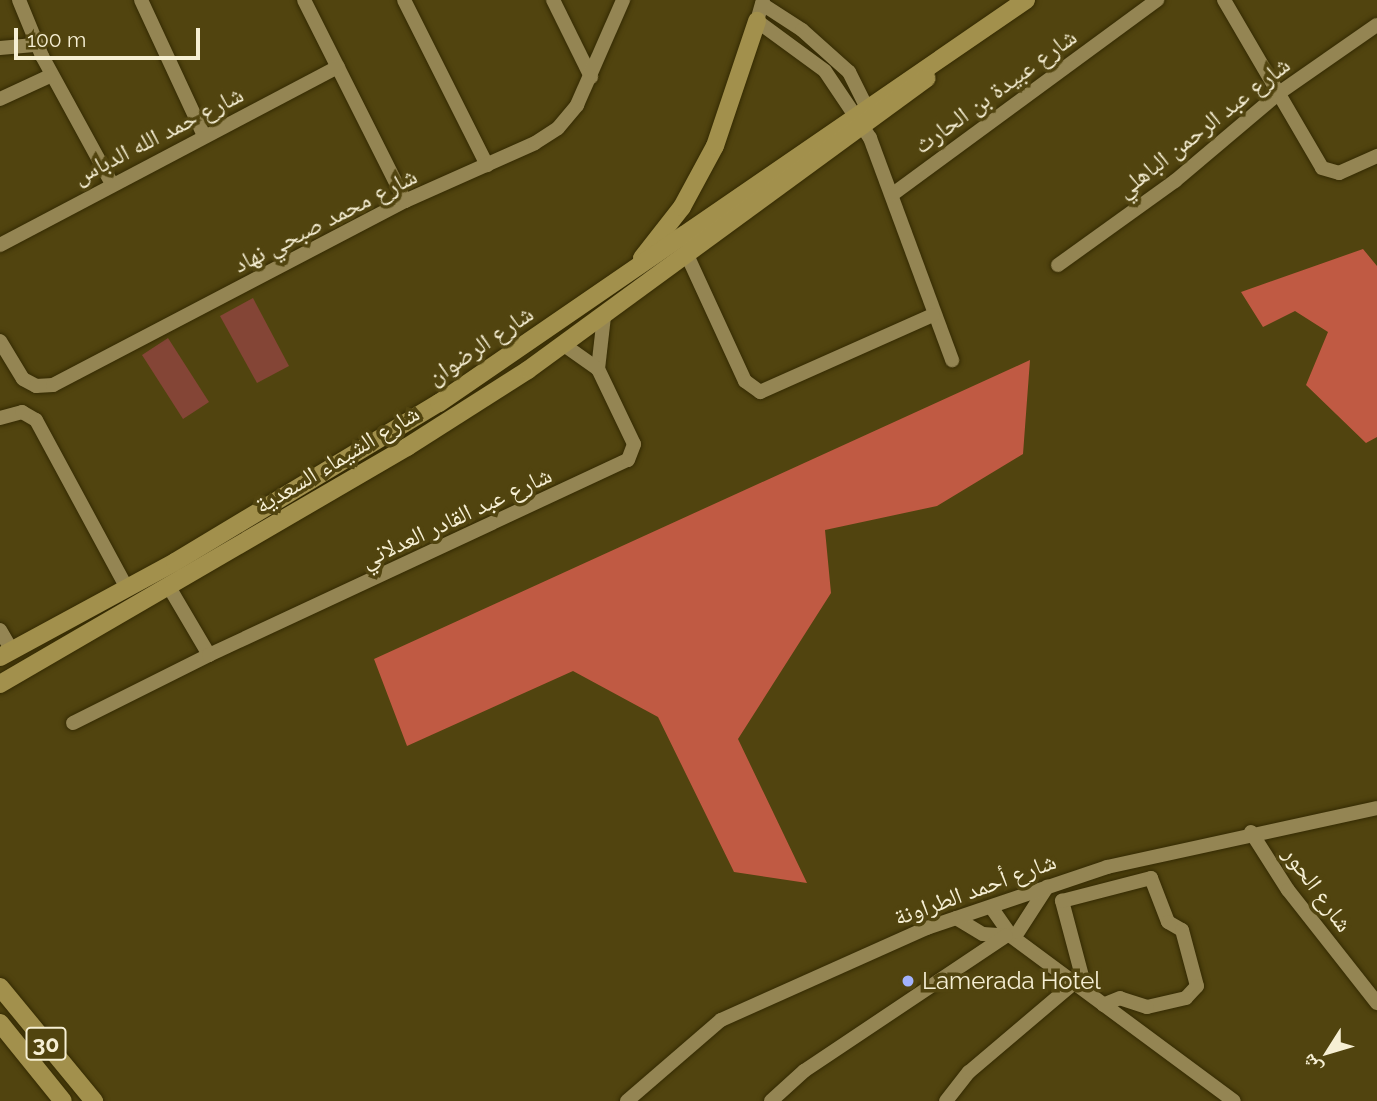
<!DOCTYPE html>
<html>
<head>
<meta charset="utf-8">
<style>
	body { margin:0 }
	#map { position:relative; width:1377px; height:1101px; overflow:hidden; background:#51440f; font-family:Raleway,"Noto Naskh Arabic",sans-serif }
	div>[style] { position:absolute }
	.green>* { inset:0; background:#844536 }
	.forest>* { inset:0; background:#c05a43 }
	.roads { filter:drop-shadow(0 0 2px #342a03) drop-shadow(0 0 2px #342a03) }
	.minor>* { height:14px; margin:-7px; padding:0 7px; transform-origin:7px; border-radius:7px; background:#948553 }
	.major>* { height:18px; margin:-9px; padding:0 9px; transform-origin:9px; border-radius:9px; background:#a2904c }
	.dots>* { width:19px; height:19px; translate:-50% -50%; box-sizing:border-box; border:4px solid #51440f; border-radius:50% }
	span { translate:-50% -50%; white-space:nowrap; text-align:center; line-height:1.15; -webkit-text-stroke:7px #51440f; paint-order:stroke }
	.shield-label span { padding:2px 5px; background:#51440f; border:2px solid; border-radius:5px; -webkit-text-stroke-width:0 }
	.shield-label { font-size:23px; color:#f6efd4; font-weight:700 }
	.street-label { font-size:24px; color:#f6efd4 }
	.poi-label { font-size:24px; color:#f6efd4 }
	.left { translate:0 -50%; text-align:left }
	.north { position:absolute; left:1293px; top:1017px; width:70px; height:70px; -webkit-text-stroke:5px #51440f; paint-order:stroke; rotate:233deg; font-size:19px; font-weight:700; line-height:28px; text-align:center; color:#f6efd4 }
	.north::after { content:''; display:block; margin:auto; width:24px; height:32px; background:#f6efd4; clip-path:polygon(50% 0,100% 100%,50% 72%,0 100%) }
	.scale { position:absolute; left:14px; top:28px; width:186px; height:32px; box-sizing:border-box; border:4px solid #f6efd4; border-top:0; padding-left:9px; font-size:21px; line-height:24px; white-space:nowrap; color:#f6efd4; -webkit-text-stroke:5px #51440f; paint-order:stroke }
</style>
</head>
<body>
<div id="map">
	<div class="green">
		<i style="clip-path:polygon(253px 298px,289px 366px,257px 383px,220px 316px)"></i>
		<i style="clip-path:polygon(168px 338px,209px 402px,183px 419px,142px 355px)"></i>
	</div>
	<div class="forest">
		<i style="clip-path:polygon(1363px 249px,1377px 266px,1377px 437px,1366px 443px,1306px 385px,1328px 332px,1295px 311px,1263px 327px,1241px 292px)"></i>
		<i style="clip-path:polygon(1030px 360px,1023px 454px,937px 506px,825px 530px,831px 593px,738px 739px,807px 883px,734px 872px,658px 717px,573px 671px,407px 746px,374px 659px)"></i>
	</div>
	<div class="roads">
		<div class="minor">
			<i style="left:19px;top:0;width:61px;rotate:67.7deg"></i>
			<i style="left:42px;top:56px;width:146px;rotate:61.3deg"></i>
			<i style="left:141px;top:0;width:150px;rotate:65.1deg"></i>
			<i style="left:304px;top:0;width:225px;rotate:63.3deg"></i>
			<i style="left:404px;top:0;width:185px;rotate:63.3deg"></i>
			<i style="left:553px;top:0;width:86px;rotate:63.7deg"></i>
			<i style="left:763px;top:0;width:22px;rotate:106deg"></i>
			<i style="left:757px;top:21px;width:84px;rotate:36.3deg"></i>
			<i style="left:825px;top:71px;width:81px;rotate:56.1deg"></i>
			<i style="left:870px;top:138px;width:237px;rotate:69.7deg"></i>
			<i style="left:1224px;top:0;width:194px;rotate:59.7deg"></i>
			<i style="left:1322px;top:168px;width:18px;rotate:16deg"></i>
			<i style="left:1339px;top:173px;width:42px;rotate:-24.1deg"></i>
			<i style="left:762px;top:4px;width:48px;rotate:33deg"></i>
			<i style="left:802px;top:30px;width:63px;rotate:41.8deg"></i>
			<i style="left:849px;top:72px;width:49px;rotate:63.4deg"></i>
			<i style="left:0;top:48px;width:37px;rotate:-5deg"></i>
			<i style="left:0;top:99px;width:57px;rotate:-24.8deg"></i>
			<i style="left:893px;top:194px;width:328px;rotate:-36.3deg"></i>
			<i style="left:0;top:245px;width:382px;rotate:-27.8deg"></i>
			<i style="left:687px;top:255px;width:139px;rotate:65.3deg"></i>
			<i style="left:745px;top:381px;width:19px;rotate:36deg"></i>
			<i style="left:760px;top:392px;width:189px;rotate:-24deg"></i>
			<i style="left:1058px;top:265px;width:144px;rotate:-35.7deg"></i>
			<i style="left:1175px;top:181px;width:136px;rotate:-40.2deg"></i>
			<i style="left:1279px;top:93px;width:119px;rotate:-34.8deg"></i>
			<i style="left:0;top:341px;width:44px;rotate:58.8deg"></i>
			<i style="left:23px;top:379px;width:15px;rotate:28deg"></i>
			<i style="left:36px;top:386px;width:17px;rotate:-3deg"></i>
			<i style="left:53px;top:385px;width:397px;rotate:-27.6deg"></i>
			<i style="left:405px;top:201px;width:142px;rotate:-24deg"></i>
			<i style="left:535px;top:143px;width:27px;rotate:-33deg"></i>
			<i style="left:558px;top:128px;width:30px;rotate:-50deg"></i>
			<i style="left:577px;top:105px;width:115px;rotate:-66.3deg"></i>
			<i style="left:598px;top:369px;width:53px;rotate:-83.5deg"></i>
			<i style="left:0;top:418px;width:23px;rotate:-15deg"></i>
			<i style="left:22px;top:412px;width:16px;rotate:30deg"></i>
			<i style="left:36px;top:420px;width:191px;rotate:61.6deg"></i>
			<i style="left:169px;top:587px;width:79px;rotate:59.5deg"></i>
			<i style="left:0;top:630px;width:24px;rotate:60deg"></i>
			<i style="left:73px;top:723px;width:152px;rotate:-26.6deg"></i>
			<i style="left:209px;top:655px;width:462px;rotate:-25deg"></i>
			<i style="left:628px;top:460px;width:17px;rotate:-69deg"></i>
			<i style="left:634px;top:444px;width:83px;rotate:-115.6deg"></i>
			<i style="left:598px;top:369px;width:42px;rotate:-144.8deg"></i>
			<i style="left:1251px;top:832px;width:69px;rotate:57.5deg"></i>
			<i style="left:1288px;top:890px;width:144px;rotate:51.8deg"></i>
			<i style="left:991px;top:907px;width:35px;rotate:55deg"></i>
			<i style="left:1011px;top:936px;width:277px;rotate:36.5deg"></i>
			<i style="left:956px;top:918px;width:31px;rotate:31deg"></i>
			<i style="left:983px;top:934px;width:26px;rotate:4deg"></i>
			<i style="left:1018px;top:932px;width:54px;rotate:-57.2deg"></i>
			<i style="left:627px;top:1101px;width:124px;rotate:-40.8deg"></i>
			<i style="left:721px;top:1020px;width:226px;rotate:-24.1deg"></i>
			<i style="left:927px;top:928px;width:190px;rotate:-18.7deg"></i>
			<i style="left:1107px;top:867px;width:276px;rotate:-12.3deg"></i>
			<i style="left:771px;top:1101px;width:45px;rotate:-42.3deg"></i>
			<i style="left:804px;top:1071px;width:243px;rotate:-33.8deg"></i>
			<i style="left:946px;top:1101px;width:37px;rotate:-52deg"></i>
			<i style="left:969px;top:1072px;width:148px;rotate:-40.3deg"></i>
			<i style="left:1082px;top:976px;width:78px;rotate:-104.9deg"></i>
			<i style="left:1062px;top:901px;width:92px;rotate:-14.5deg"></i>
			<i style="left:1151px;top:878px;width:47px;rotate:68.9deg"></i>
			<i style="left:1168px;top:922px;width:16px;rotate:30deg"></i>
			<i style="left:1182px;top:930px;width:58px;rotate:75deg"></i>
			<i style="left:1197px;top:986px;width:16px;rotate:133deg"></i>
			<i style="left:1186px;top:998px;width:40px;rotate:167deg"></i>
			<i style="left:1147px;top:1007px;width:28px;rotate:-162deg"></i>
			<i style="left:1120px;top:998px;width:18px;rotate:158deg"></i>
		</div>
		<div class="major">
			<i style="left:642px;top:258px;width:65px;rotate:-51.9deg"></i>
			<i style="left:682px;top:207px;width:69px;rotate:-61.6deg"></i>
			<i style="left:715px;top:146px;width:132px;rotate:-71.4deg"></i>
			<i style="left:0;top:657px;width:199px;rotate:-28.5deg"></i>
			<i style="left:175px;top:562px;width:308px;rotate:-31.1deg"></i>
			<i style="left:439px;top:403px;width:712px;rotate:-34.47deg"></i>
			<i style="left:0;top:684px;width:471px;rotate:-30.2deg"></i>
			<i style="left:407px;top:447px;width:143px;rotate:-32.5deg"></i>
			<i style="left:528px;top:370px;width:494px;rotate:-36.2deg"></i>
			<i style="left:0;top:987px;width:148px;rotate:50.5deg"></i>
			<i style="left:0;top:1023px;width:100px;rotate:51.1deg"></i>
		</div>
	</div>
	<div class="dots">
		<i style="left:908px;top:981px;background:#a2b2fd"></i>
	</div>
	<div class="shield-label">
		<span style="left:46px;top:1044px">30</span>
	</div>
	<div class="street-label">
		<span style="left:995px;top:91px;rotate:-36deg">شارع عبيدة بن الحارث</span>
		<span style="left:1203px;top:127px;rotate:-38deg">شارع عبد الرحمن الباهلي</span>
		<span style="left:158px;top:135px;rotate:-27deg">شارع حمد الله الدباس</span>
		<span style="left:325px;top:220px;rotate:-27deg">شارع محمد صبحي نهاد</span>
		<span style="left:480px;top:345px;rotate:-34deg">شارع الرضوان</span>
		<span style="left:337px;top:459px;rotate:-31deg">شارع الشيماء السعدية</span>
		<span style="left:456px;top:517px;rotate:-25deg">شارع عبد القادر العدلاني</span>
		<span style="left:975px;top:889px;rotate:-20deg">شارع أحمد الطراونة</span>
		<span style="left:1318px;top:889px;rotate:54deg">شارع الحور</span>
	</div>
	<div class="poi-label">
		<span class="left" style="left:922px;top:981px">Lamerada Hotel</span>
	</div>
	<div class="north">ش</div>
	<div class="scale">100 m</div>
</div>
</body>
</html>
